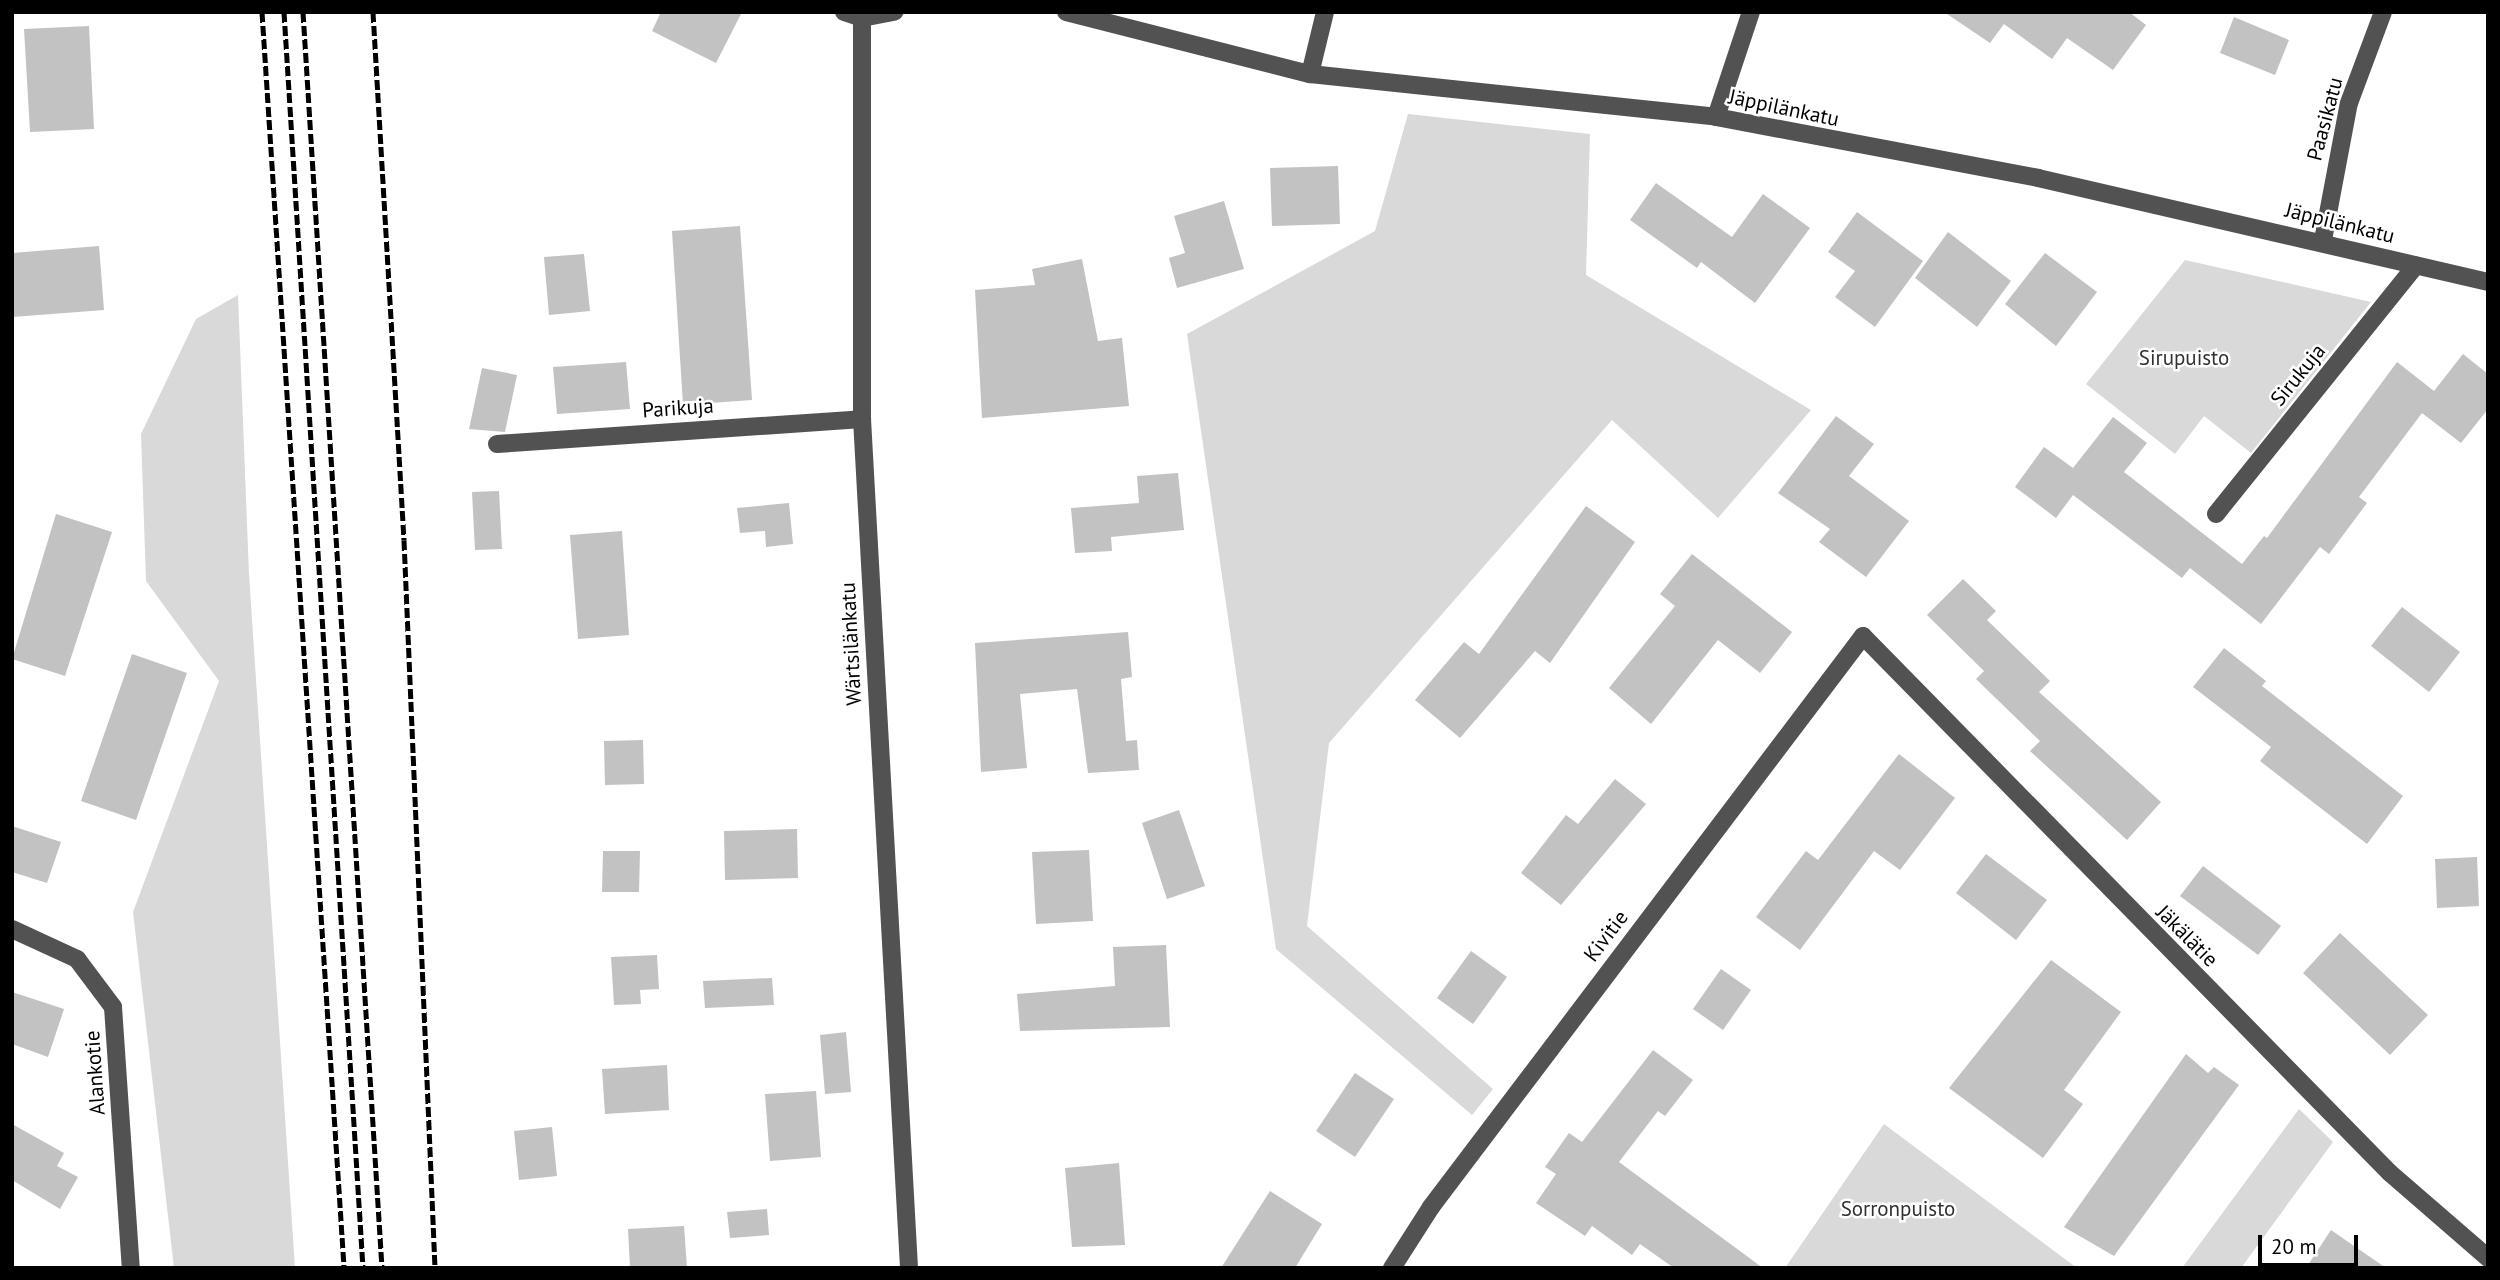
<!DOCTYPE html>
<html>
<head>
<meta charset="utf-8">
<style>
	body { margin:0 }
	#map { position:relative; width:2500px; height:1280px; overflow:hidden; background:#fff; font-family:"PT Sans",sans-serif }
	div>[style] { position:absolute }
	.green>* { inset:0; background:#d9d9d9 }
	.building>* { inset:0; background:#c2c2c2 }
	.minor>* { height:18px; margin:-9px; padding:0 9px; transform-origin:9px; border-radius:9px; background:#525252 }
	.rail>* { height:5px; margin-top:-2.5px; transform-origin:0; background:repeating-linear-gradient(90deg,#000 0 10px,transparent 0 13.5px) }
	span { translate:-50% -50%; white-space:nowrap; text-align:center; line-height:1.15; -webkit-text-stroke:5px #fff; paint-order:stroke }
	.street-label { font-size:21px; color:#000 }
	.park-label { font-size:21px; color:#303030 }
	.frame { position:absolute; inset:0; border:14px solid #000; pointer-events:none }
	.scale { position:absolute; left:2258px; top:1235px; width:100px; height:32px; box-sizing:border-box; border:4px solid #000; border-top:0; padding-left:9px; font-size:21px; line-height:24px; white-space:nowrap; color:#000; -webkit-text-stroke:5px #fff; paint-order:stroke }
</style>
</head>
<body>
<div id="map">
	<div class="green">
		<i style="clip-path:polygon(1408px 114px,1590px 134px,1586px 275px,1811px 410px,1718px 518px,1612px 420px,1329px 743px,1307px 926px,1493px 1089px,1472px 1115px,1276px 949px,1187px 334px,1375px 231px)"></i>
		<i style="clip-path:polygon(2185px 260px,2371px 302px,2251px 453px,2204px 416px,2175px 454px,2086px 384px)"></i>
		<i style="clip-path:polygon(238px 295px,249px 574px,295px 1268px,174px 1268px,133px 912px,219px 681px,146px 581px,141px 434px,196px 319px)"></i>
		<i style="clip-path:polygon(2299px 1109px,2333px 1142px,2241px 1268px,2182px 1268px)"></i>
		<i style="clip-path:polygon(1884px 1124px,2077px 1268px,1785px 1268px)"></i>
	</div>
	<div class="building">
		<i style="clip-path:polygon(661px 12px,742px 12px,716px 63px,652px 31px)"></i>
		<i style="clip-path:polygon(1944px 12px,2129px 12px,2146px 25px,2113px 70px,2067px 38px,2052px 59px,2004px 24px,1990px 43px)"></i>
		<i style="clip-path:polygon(2234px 17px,2289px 40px,2275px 75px,2220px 53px)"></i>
		<i style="clip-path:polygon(89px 26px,94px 129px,30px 132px,24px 29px)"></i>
		<i style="clip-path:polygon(1338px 166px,1340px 224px,1272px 226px,1270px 168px)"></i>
		<i style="clip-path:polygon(1656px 183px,1732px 237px,1763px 194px,1810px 228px,1755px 303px,1701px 262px,1697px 268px,1630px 220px)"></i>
		<i style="clip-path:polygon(1224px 201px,1244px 269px,1177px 288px,1169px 258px,1185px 253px,1174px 216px)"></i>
		<i style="clip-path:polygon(1857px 212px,1923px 261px,1875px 327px,1835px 297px,1855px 271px,1828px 252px)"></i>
		<i style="clip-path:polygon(740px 226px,752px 400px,683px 405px,672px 231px)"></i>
		<i style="clip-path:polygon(1948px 232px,2011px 281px,1977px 327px,1915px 278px)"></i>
		<i style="clip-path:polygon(99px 246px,104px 310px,12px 317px,12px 253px)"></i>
		<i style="clip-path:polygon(2045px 253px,2097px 292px,2056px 346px,2005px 304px)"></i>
		<i style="clip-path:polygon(584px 254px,590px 311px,549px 315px,544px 257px)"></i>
		<i style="clip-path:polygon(1082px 259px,1098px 341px,1122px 338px,1129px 406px,982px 418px,975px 290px,1035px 285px,1032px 269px)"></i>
		<i style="clip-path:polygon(2463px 354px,2488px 374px,2488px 409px,2461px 443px,2422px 413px,2359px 497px,2367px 503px,2329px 554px,2320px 547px,2261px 624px,2190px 568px,2182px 578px,2073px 495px,2056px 518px,2015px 487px,2044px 447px,2073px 468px,2113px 417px,2147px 443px,2124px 472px,2242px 564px,2264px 536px,2267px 538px,2397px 362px,2434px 391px)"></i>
		<i style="clip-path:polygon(626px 362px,630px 409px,557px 414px,553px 367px)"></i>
		<i style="clip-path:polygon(482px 368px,517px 375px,505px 432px,469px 429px)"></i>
		<i style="clip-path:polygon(1836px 416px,1874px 444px,1849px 476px,1909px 521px,1866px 577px,1819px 542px,1830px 529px,1778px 493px)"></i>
		<i style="clip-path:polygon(1178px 473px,1184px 530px,1111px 537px,1112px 551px,1075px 553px,1071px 508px,1139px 503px,1137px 476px)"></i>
		<i style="clip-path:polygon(499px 491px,502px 549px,475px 550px,472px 492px)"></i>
		<i style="clip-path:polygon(789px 503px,793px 544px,766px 547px,765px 531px,740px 533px,737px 508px)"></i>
		<i style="clip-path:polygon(1586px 506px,1635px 542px,1550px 663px,1535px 651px,1460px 738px,1415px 700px,1464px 642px,1479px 654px)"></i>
		<i style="clip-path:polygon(56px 514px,112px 532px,65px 676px,12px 659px)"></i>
		<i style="clip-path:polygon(622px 531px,629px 635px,578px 639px,570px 535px)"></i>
		<i style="clip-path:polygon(1692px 554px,1792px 632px,1760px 673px,1718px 640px,1651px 724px,1609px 688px,1675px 606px,1660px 594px)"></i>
		<i style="clip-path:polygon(1963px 579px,1996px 611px,1987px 620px,2050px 681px,2039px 692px,2161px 802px,2127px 840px,2030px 751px,2040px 741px,1976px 679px,1984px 671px,1927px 615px)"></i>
		<i style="clip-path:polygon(2402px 607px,2460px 652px,2429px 692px,2371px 646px)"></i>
		<i style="clip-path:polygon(1128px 632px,1132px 677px,1121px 679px,1126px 741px,1137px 740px,1139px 770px,1088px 773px,1077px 689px,1020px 694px,1027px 768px,981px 772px,975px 643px)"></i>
		<i style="clip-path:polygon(2224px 648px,2266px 681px,2262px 686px,2403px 796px,2367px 844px,2260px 761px,2271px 747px,2193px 687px)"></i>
		<i style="clip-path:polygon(132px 654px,187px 673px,136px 820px,81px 801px)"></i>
		<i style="clip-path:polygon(643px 740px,644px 784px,605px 785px,604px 741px)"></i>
		<i style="clip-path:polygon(1899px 754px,1955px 798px,1900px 870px,1874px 851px,1800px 950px,1756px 917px,1806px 851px,1818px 860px)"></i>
		<i style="clip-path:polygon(1615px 779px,1646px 804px,1561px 905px,1521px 873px,1566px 815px,1578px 824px)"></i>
		<i style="clip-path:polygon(1179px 810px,1205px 886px,1167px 899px,1142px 823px)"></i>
		<i style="clip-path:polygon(12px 826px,61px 842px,47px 883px,12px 872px)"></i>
		<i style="clip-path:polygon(797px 829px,798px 878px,725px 880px,724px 831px)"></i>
		<i style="clip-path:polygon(1089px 850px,1093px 921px,1036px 924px,1032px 852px)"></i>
		<i style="clip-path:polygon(603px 851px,640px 851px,639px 892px,602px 892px)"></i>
		<i style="clip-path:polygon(1986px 854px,2047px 900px,2016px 940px,1956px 893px)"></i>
		<i style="clip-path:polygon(2477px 857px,2479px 906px,2437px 908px,2435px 859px)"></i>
		<i style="clip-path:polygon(2203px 866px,2281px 926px,2258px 955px,2180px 896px)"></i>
		<i style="clip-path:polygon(2340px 933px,2428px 1015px,2390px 1055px,2303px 973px)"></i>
		<i style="clip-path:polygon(1166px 945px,1170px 1027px,1020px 1031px,1017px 994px,1115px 986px,1113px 947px)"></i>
		<i style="clip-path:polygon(1471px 951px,1507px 977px,1473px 1024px,1437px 998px)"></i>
		<i style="clip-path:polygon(657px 955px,659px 989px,640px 990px,641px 1004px,614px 1005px,611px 957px)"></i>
		<i style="clip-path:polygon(2051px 960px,2121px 1012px,2064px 1090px,2083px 1104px,2043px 1158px,1949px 1088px)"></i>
		<i style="clip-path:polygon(1721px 969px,1751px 990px,1723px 1030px,1693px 1009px)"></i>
		<i style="clip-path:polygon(772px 978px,774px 1005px,705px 1008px,703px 981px)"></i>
		<i style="clip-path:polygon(12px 992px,64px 1009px,48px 1057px,12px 1044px)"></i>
		<i style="clip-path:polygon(846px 1032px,851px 1092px,825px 1094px,820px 1035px)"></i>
		<i style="clip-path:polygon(1653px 1050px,1693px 1080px,1665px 1116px,1658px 1111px,1619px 1162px,1763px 1268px,1674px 1268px,1640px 1244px,1632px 1255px,1592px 1226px,1585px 1236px,1536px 1203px,1556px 1174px,1545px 1167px,1569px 1133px,1582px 1142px)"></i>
		<i style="clip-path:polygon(2186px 1054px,2208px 1073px,2214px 1067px,2239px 1085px,2114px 1256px,2064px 1227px)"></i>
		<i style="clip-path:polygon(667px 1065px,669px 1110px,605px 1114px,602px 1069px)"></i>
		<i style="clip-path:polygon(1355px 1073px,1394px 1099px,1355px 1157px,1316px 1131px)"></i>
		<i style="clip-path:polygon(816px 1091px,821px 1157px,770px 1161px,765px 1094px)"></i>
		<i style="clip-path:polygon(12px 1124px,64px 1153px,57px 1166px,78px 1177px,60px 1209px,12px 1180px)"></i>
		<i style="clip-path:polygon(552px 1127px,557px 1176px,519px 1180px,514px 1131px)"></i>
		<i style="clip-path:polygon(1119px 1163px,1125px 1245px,1072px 1247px,1065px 1168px)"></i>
		<i style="clip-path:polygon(1270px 1191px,1322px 1224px,1295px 1268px,1221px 1268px)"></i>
		<i style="clip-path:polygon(767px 1209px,769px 1235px,730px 1238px,727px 1212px)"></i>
		<i style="clip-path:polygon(684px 1226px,687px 1268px,630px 1268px,628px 1229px)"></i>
		<i style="clip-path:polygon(2331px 1230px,2386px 1268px,2306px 1268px)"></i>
	</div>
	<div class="minor">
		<i style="left:844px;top:12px;width:19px;rotate:18deg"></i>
		<i style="left:862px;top:18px;width:33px;rotate:-11deg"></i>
		<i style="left:1066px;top:12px;width:252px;rotate:14.3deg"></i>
		<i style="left:1310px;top:74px;width:408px;rotate:6deg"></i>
		<i style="left:1716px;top:117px;width:328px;rotate:10.7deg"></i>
		<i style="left:2038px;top:178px;width:462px;rotate:13deg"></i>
		<i style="left:862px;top:18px;width:401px;rotate:90deg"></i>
		<i style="left:862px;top:419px;width:850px;rotate:86.83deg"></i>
		<i style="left:1310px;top:74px;width:64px;rotate:-76.4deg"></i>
		<i style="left:1716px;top:117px;width:111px;rotate:-71.6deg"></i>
		<i style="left:2323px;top:240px;width:139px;rotate:-79.3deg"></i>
		<i style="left:2349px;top:103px;width:97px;rotate:-69.5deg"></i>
		<i style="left:497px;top:444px;width:366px;rotate:-3.9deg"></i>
		<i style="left:2216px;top:514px;width:319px;rotate:-51.2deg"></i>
		<i style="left:12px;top:929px;width:72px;rotate:24.8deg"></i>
		<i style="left:77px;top:959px;width:60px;rotate:53.1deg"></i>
		<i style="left:113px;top:1007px;width:262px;rotate:86.1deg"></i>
		<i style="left:1392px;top:1268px;width:72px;rotate:-57.4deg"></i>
		<i style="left:1431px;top:1207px;width:716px;rotate:-52.89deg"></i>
		<i style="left:1863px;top:636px;width:752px;rotate:45.54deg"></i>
		<i style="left:2390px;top:1173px;width:130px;rotate:40.9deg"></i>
	</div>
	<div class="rail">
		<i style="left:262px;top:12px;width:1259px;rotate:86.26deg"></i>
		<i style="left:284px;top:12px;width:1258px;rotate:86.4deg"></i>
		<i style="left:303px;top:12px;width:1258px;rotate:86.4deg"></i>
		<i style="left:373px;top:12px;width:529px;rotate:86.64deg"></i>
		<i style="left:404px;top:540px;width:729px;rotate:87.56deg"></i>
	</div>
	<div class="street-label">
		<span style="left:1784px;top:108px;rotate:12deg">Jäppilänkatu</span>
		<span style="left:2325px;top:119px;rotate:-75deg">Paasikatu</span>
		<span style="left:2340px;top:223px;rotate:14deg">Jäppilänkatu</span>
		<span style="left:2298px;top:375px;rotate:-51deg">Sirukuja</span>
		<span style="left:678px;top:408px;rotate:-4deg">Parikuja</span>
		<span style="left:851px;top:644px;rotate:-93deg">Wärtsilänkatu</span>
		<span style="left:1606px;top:936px;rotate:-53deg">Kivitie</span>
		<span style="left:2187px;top:936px;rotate:45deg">Jäkälätie</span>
		<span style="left:95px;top:1073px;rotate:-94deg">Alankotie</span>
	</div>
	<div class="park-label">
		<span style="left:2184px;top:358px">Sirupuisto</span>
		<span style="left:1898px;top:1209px">Sorronpuisto</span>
	</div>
	<div class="frame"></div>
	<div class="scale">20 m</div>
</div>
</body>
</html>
